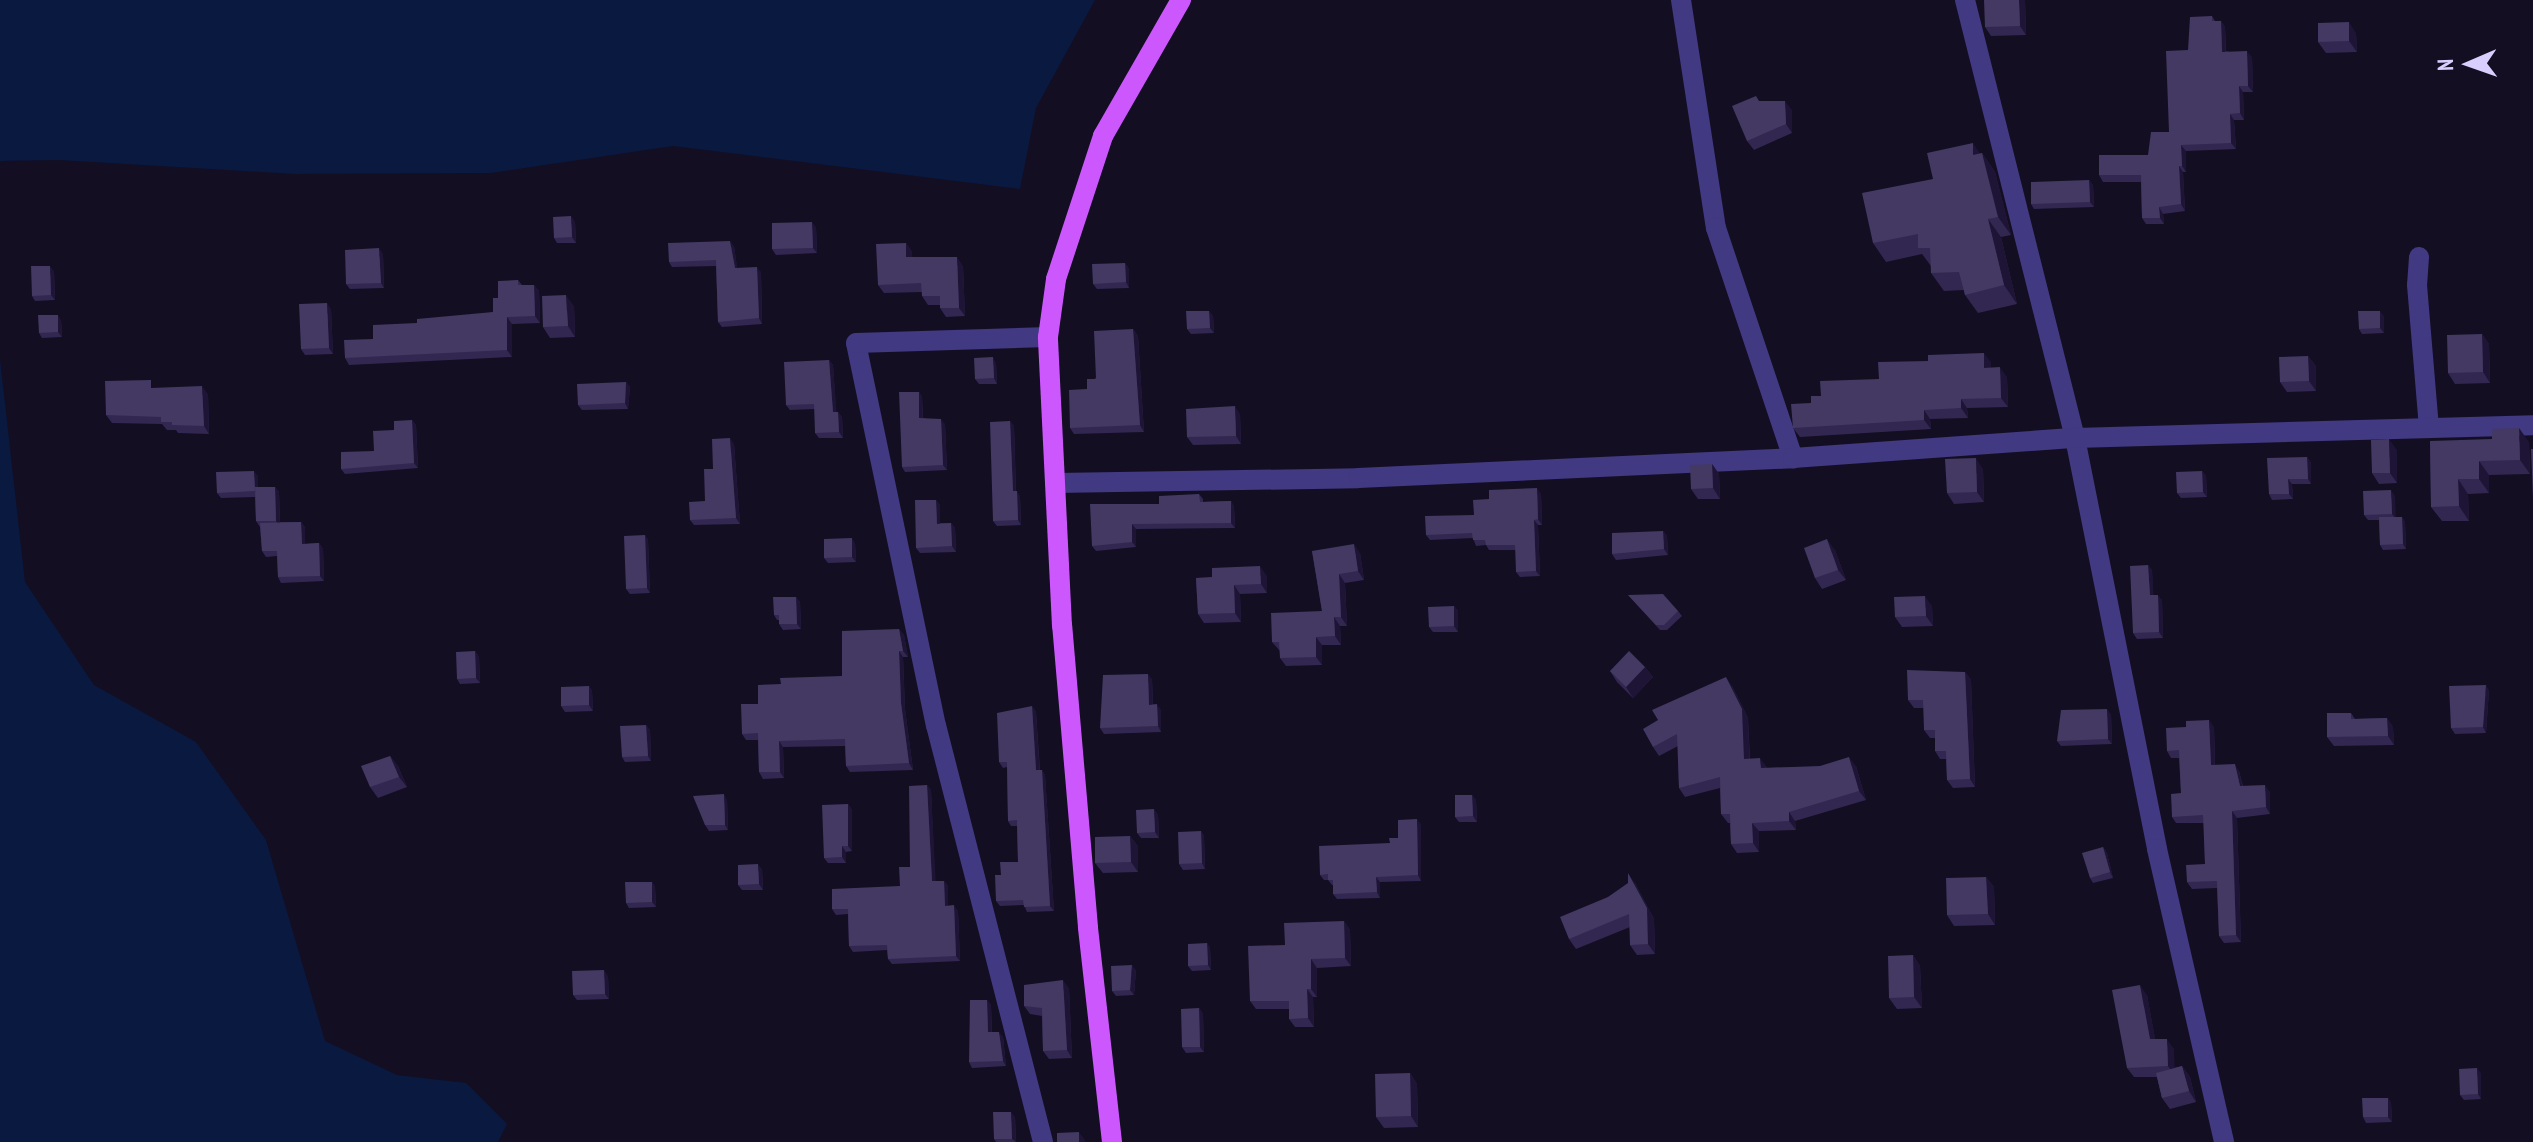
<!DOCTYPE html>
<html>
<head>
<meta charset="utf-8">
<style>
	body { margin:0 }
	#map { position:relative; width:2533px; height:1142px; overflow:hidden; background:#130e22; font-family:"PT Sans Narrow",sans-serif }
	div>[style] { position:absolute }
	.water>* { inset:0; background:#0a193f }
	.minor>* { height:20px; margin:-10px; padding:0 10px; transform-origin:10px; border-radius:10px; background:#413981 }
	.major>* { height:20px; margin:-10px; padding:0 10px; transform-origin:10px; border-radius:10px; background:#cc58fd }
	.wall>* { inset:0; background:#322750 }
	.shaded-wall>* { inset:0; background:#1e1536 }
	.building>* { inset:0; background:#433963 }
	span { translate:-50% -50%; white-space:nowrap; text-align:center; line-height:1.15; -webkit-text-stroke:6px #130e22; paint-order:stroke }
	.north { position:absolute; left:2429px; top:24px; width:80px; height:80px; -webkit-text-stroke:6px #130e22; paint-order:stroke; rotate:268deg; font-size:22px; font-weight:700; line-height:32px; text-align:center; color:#d8cffe }
	.north::after { content:''; display:block; margin:auto; width:28px; height:36px; background:#d8cffe; clip-path:polygon(50% 0,100% 100%,50% 72%,0 100%) }
</style>
</head>
<body>
<div id="map">
	<div class="water">
		<i style="clip-path:polygon(0 0,1095px 0,1036px 108px,1020px 189px,673px 146px,491px 173px,295px 174px,59px 160px,0 161px)"></i>
		<i style="clip-path:polygon(0 359px,25px 582px,94px 685px,196px 742px,266px 840px,325px 1041px,397px 1075px,466px 1083px,507px 1124px,498px 1142px,0 1142px)"></i>
	</div>
	<div class="minor">
		<i style="left:1681px;top:0;width:231px;rotate:81.3deg"></i>
		<i style="left:1716px;top:228px;width:243px;rotate:71.5deg"></i>
		<i style="left:1965px;top:0;width:452px;rotate:75.9deg"></i>
		<i style="left:2075px;top:438px;width:419px;rotate:78.7deg"></i>
		<i style="left:2157px;top:849px;width:301px;rotate:77.1deg"></i>
		<i style="left:2419px;top:257px;width:28px;rotate:94deg"></i>
		<i style="left:2417px;top:285px;width:143px;rotate:85.2deg"></i>
		<i style="left:1056px;top:483px;width:302px;rotate:-0.9deg"></i>
		<i style="left:1358px;top:478px;width:435px;rotate:-2.6deg"></i>
		<i style="left:1793px;top:458px;width:283px;rotate:-4.1deg"></i>
		<i style="left:2075px;top:438px;width:458px;rotate:-1.6deg"></i>
		<i style="left:1043px;top:1142px;width:430px;rotate:-104.4deg"></i>
		<i style="left:936px;top:726px;width:391px;rotate:-101.8deg"></i>
		<i style="left:856px;top:343px;width:192px;rotate:-1.8deg"></i>
	</div>
	<div class="major">
		<i style="left:1112px;top:1142px;width:216px;rotate:-96.4deg"></i>
		<i style="left:1088px;top:927px;width:302px;rotate:-94.9deg"></i>
		<i style="left:1062px;top:626px;width:289px;rotate:-92.8deg"></i>
		<i style="left:1048px;top:337px;width:59px;rotate:-82.1deg"></i>
		<i style="left:1056px;top:279px;width:151px;rotate:-71.8deg"></i>
		<i style="left:1103px;top:136px;width:157px;rotate:-60.2deg"></i>
	</div>
	<div class="wall">
		<i style="clip-path:polygon(2025px 0,2026px 35px,1991px 36px,1985px 27px)"></i>
		<i style="clip-path:polygon(2212px 16px,2215px 21px,2221px 21px,2225px 27px,2226px 51px,2252px 57px,2253px 92px,2243px 92px,2244px 120px,2234px 120px,2236px 149px,2186px 151px,2186px 172px,2183px 172px,2185px 211px,2163px 214px,2164px 224px,2146px 224px,2142px 218px,2141px 182px,2103px 182px,2099px 175px,2148px 155px,2169px 132px,2188px 50px)"></i>
		<i style="clip-path:polygon(2356px 33px,2357px 52px,2326px 53px,2318px 42px)"></i>
		<i style="clip-path:polygon(1760px 101px,1792px 110px,1792px 133px,1754px 150px,1747px 141px)"></i>
		<i style="clip-path:polygon(1982px 153px,1995px 172px,2011px 235px,2001px 237px,2017px 304px,1978px 313px,1965px 295px,1964px 290px,1944px 291px,1931px 273px,1931px 266px,1922px 254px,1886px 262px,1873px 243px,1933px 179px)"></i>
		<i style="clip-path:polygon(2089px 180px,2093px 185px,2094px 207px,2034px 209px,2031px 204px)"></i>
		<i style="clip-path:polygon(575px 222px,576px 243px,557px 243px,554px 238px)"></i>
		<i style="clip-path:polygon(816px 227px,817px 253px,776px 255px,772px 249px)"></i>
		<i style="clip-path:polygon(906px 243px,912px 252px,912px 257px,963px 266px,965px 316px,946px 317px,940px 308px,940px 305px,928px 305px,922px 296px,922px 292px,884px 293px,878px 285px)"></i>
		<i style="clip-path:polygon(734px 246px,737px 268px,761px 272px,762px 324px,722px 327px,718px 322px,716px 266px,672px 267px,669px 262px)"></i>
		<i style="clip-path:polygon(383px 254px,384px 288px,350px 289px,346px 284px)"></i>
		<i style="clip-path:polygon(1125px 263px,1129px 269px,1129px 288px,1097px 289px,1093px 284px)"></i>
		<i style="clip-path:polygon(54px 271px,55px 300px,35px 301px,32px 296px)"></i>
		<i style="clip-path:polygon(518px 280px,522px 285px,534px 285px,539px 291px,540px 323px,512px 324px,512px 357px,349px 365px,345px 358px,373px 339px,493px 312px,498px 298px)"></i>
		<i style="clip-path:polygon(574px 306px,575px 337px,550px 338px,543px 327px)"></i>
		<i style="clip-path:polygon(331px 309px,333px 354px,305px 355px,301px 349px)"></i>
		<i style="clip-path:polygon(1209px 311px,1213px 316px,1214px 333px,1191px 334px,1187px 329px)"></i>
		<i style="clip-path:polygon(2384px 316px,2384px 333px,2362px 334px,2359px 329px)"></i>
		<i style="clip-path:polygon(61px 320px,62px 337px,42px 338px,39px 333px)"></i>
		<i style="clip-path:polygon(1133px 329px,1138px 336px,1144px 432px,1074px 434px,1070px 428px,1087px 389px)"></i>
		<i style="clip-path:polygon(2482px 334px,2489px 344px,2490px 383px,2455px 384px,2448px 373px)"></i>
		<i style="clip-path:polygon(2308px 356px,2316px 366px,2316px 391px,2287px 392px,2280px 382px)"></i>
		<i style="clip-path:polygon(829px 360px,833px 365px,836px 412px,838px 412px,842px 417px,843px 438px,819px 438px,815px 433px,815px 409px,790px 410px,786px 405px)"></i>
		<i style="clip-path:polygon(1991px 362px,1991px 368px,2007px 377px,2008px 407px,1967px 408px,1968px 418px,1930px 419px,1931px 429px,1800px 437px,1793px 428px,1811px 403px,1821px 396px,1879px 379px)"></i>
		<i style="clip-path:polygon(996px 363px,997px 384px,979px 384px,975px 379px)"></i>
		<i style="clip-path:polygon(626px 382px,630px 387px,628px 409px,582px 410px,578px 405px)"></i>
		<i style="clip-path:polygon(919px 392px,922px 397px,923px 418px,945px 424px,947px 470px,905px 472px,902px 467px)"></i>
		<i style="clip-path:polygon(208px 394px,209px 434px,178px 433px,176px 430px,167px 430px,162px 424px,112px 423px,106px 415px)"></i>
		<i style="clip-path:polygon(1240px 414px,1241px 444px,1193px 445px,1187px 437px)"></i>
		<i style="clip-path:polygon(412px 420px,416px 425px,418px 468px,345px 474px,341px 469px,374px 451px,394px 430px)"></i>
		<i style="clip-path:polygon(1010px 421px,1014px 426px,1016px 491px,1020px 496px,1021px 525px,997px 526px,993px 521px)"></i>
		<i style="clip-path:polygon(2430px 441px,2529px 442px,2530px 474px,2489px 475px,2489px 493px,2468px 494px,2469px 521px,2442px 521px,2431px 507px)"></i>
		<i style="clip-path:polygon(734px 444px,740px 524px,694px 525px,690px 520px,705px 501px)"></i>
		<i style="clip-path:polygon(2397px 450px,2397px 483px,2379px 484px,2372px 473px)"></i>
		<i style="clip-path:polygon(2307px 457px,2311px 463px,2311px 484px,2292px 484px,2293px 499px,2272px 500px,2269px 494px)"></i>
		<i style="clip-path:polygon(1712px 464px,1719px 474px,1720px 499px,1698px 499px,1691px 489px)"></i>
		<i style="clip-path:polygon(1983px 469px,1984px 502px,1954px 504px,1947px 493px)"></i>
		<i style="clip-path:polygon(2202px 471px,2206px 476px,2207px 497px,2181px 498px,2177px 493px)"></i>
		<i style="clip-path:polygon(258px 476px,258px 487px,275px 487px,279px 492px,280px 522px,301px 522px,305px 527px,305px 544px,319px 543px,323px 549px,324px 581px,281px 583px,278px 577px,277px 556px,266px 557px,262px 551px,260px 527px,256px 521px,255px 497px,221px 498px,217px 493px)"></i>
		<i style="clip-path:polygon(1199px 494px,1203px 499px,1203px 502px,1231px 501px,1234px 507px,1235px 528px,1136px 529px,1136px 547px,1096px 551px,1092px 546px,1159px 504px)"></i>
		<i style="clip-path:polygon(1541px 494px,1542px 525px,1538px 525px,1540px 576px,1520px 577px,1516px 572px,1516px 550px,1489px 550px,1486px 545px,1476px 546px,1473px 538px,1430px 540px,1426px 535px,1474px 515px,1489px 499px)"></i>
		<i style="clip-path:polygon(2395px 496px,2395px 517px,2402px 517px,2405px 522px,2406px 549px,2383px 550px,2380px 545px,2379px 520px,2368px 520px,2364px 515px)"></i>
		<i style="clip-path:polygon(936px 500px,940px 505px,940px 523px,951px 523px,955px 528px,956px 552px,920px 553px,916px 548px)"></i>
		<i style="clip-path:polygon(1663px 531px,1667px 536px,1668px 555px,1616px 560px,1612px 554px)"></i>
		<i style="clip-path:polygon(645px 535px,648px 540px,650px 593px,630px 594px,626px 589px)"></i>
		<i style="clip-path:polygon(855px 543px,856px 562px,828px 563px,824px 558px)"></i>
		<i style="clip-path:polygon(1835px 550px,1846px 580px,1822px 589px,1815px 578px)"></i>
		<i style="clip-path:polygon(1312px 551px,1360px 553px,1364px 580px,1345px 583px,1347px 626px,1340px 626px,1341px 645px,1322px 645px,1322px 665px,1286px 666px,1280px 658px,1280px 651px,1272px 642px,1322px 611px)"></i>
		<i style="clip-path:polygon(2148px 565px,2152px 570px,2153px 595px,2162px 600px,2163px 638px,2137px 639px,2133px 633px)"></i>
		<i style="clip-path:polygon(1267px 576px,1267px 593px,1240px 594px,1241px 622px,1204px 623px,1198px 614px,1196px 578px)"></i>
		<i style="clip-path:polygon(1628px 595px,1678px 611px,1682px 616px,1667px 630px,1660px 630px)"></i>
		<i style="clip-path:polygon(796px 597px,800px 602px,801px 629px,783px 630px,779px 624px,779px 620px,777px 620px,774px 615px)"></i>
		<i style="clip-path:polygon(1454px 606px,1458px 611px,1458px 632px,1433px 632px,1429px 627px)"></i>
		<i style="clip-path:polygon(1932px 606px,1933px 626px,1902px 627px,1895px 617px)"></i>
		<i style="clip-path:polygon(899px 629px,904px 635px,908px 657px,903px 657px,905px 709px,913px 770px,850px 772px,846px 766px,845px 746px,783px 747px,784px 778px,763px 779px,759px 772px,758px 740px,746px 740px,742px 734px,758px 704px,781px 684px,842px 676px)"></i>
		<i style="clip-path:polygon(475px 651px,479px 657px,480px 683px,460px 684px,457px 679px)"></i>
		<i style="clip-path:polygon(1645px 667px,1653px 677px,1633px 698px,1617px 682px,1610px 671px)"></i>
		<i style="clip-path:polygon(1965px 672px,1971px 680px,1975px 787px,1953px 788px,1947px 780px,1946px 759px,1940px 759px,1935px 751px,1935px 738px,1930px 738px,1924px 730px,1924px 708px,1914px 708px,1908px 700px)"></i>
		<i style="clip-path:polygon(1152px 679px,1153px 704px,1161px 710px,1161px 732px,1104px 734px,1100px 728px)"></i>
		<i style="clip-path:polygon(589px 686px,592px 691px,593px 711px,565px 712px,561px 706px)"></i>
		<i style="clip-path:polygon(1732px 686px,1748px 718px,1750px 759px,1767px 768px,1856px 766px,1866px 800px,1795px 821px,1796px 830px,1759px 831px,1759px 852px,1737px 853px,1731px 844px,1730px 823px,1728px 823px,1721px 814px,1720px 788px,1685px 797px,1679px 788px,1678px 746px,1659px 756px,1653px 747px)"></i>
		<i style="clip-path:polygon(2489px 690px,2486px 733px,2455px 734px,2451px 728px)"></i>
		<i style="clip-path:polygon(1032px 706px,1036px 712px,1040px 770px,1042px 770px,1045px 775px,1054px 911px,1027px 912px,1024px 905px,1000px 906px,996px 901px,1001px 875px,1018px 862px,1017px 826px,1011px 826px,1008px 821px,1007px 767px,1003px 768px,999px 762px)"></i>
		<i style="clip-path:polygon(2351px 713px,2355px 719px,2387px 718px,2393px 727px,2394px 745px,2334px 746px,2327px 737px)"></i>
		<i style="clip-path:polygon(2111px 714px,2112px 744px,2061px 746px,2057px 741px)"></i>
		<i style="clip-path:polygon(646px 725px,650px 730px,651px 761px,625px 762px,622px 757px)"></i>
		<i style="clip-path:polygon(2214px 727px,2215px 765px,2239px 771px,2243px 786px,2270px 792px,2270px 814px,2237px 818px,2241px 942px,2224px 943px,2219px 936px,2217px 888px,2192px 889px,2187px 882px,2205px 864px,2204px 823px,2176px 823px,2172px 817px,2181px 793px,2179px 758px,2171px 758px,2167px 751px)"></i>
		<i style="clip-path:polygon(390px 756px,398px 766px,407px 787px,378px 798px,370px 787px)"></i>
		<i style="clip-path:polygon(927px 785px,931px 790px,935px 881px,944px 881px,948px 886px,948px 906px,958px 911px,960px 961px,892px 964px,888px 959px,887px 950px,853px 952px,849px 946px,848px 914px,836px 915px,832px 909px,900px 886px,910px 867px)"></i>
		<i style="clip-path:polygon(1472px 795px,1476px 800px,1477px 822px,1459px 822px,1455px 817px)"></i>
		<i style="clip-path:polygon(727px 800px,728px 830px,709px 831px,705px 825px)"></i>
		<i style="clip-path:polygon(848px 804px,852px 810px,852px 851px,846px 852px,846px 863px,828px 863px,824px 858px)"></i>
		<i style="clip-path:polygon(1158px 814px,1159px 838px,1141px 838px,1137px 833px)"></i>
		<i style="clip-path:polygon(1421px 824px,1421px 881px,1380px 882px,1380px 898px,1337px 899px,1333px 894px,1333px 885px,1332px 885px,1328px 880px,1324px 880px,1320px 875px,1390px 843px)"></i>
		<i style="clip-path:polygon(1201px 831px,1204px 836px,1205px 869px,1183px 870px,1179px 864px)"></i>
		<i style="clip-path:polygon(1130px 836px,1138px 846px,1138px 872px,1103px 873px,1095px 863px)"></i>
		<i style="clip-path:polygon(2103px 847px,2107px 853px,2113px 878px,2093px 883px,2090px 878px)"></i>
		<i style="clip-path:polygon(762px 869px,763px 890px,742px 890px,738px 885px)"></i>
		<i style="clip-path:polygon(1986px 877px,1994px 887px,1995px 925px,1954px 926px,1947px 915px)"></i>
		<i style="clip-path:polygon(652px 882px,655px 887px,656px 907px,629px 908px,626px 903px)"></i>
		<i style="clip-path:polygon(1635px 883px,1654px 919px,1655px 954px,1637px 955px,1630px 945px,1630px 927px,1576px 949px,1569px 939px,1608px 897px)"></i>
		<i style="clip-path:polygon(1344px 921px,1350px 930px,1351px 966px,1317px 968px,1317px 997px,1313px 997px,1314px 1027px,1295px 1027px,1289px 1019px,1289px 1009px,1256px 1009px,1250px 1001px,1285px 945px)"></i>
		<i style="clip-path:polygon(1207px 943px,1210px 948px,1211px 970px,1192px 971px,1188px 966px)"></i>
		<i style="clip-path:polygon(1913px 955px,1920px 966px,1922px 1008px,1897px 1009px,1889px 998px)"></i>
		<i style="clip-path:polygon(1136px 970px,1134px 995px,1116px 996px,1112px 991px)"></i>
		<i style="clip-path:polygon(608px 976px,609px 999px,577px 1000px,573px 995px)"></i>
		<i style="clip-path:polygon(1069px 988px,1072px 1058px,1049px 1059px,1043px 1051px,1042px 1016px,1030px 1014px,1024px 1006px)"></i>
		<i style="clip-path:polygon(2147px 995px,2155px 1039px,2174px 1049px,2174px 1068px,2182px 1066px,2190px 1077px,2196px 1102px,2170px 1109px,2162px 1098px,2157px 1077px,2134px 1077px,2127px 1068px)"></i>
		<i style="clip-path:polygon(987px 1000px,991px 1005px,992px 1032px,1003px 1037px,1006px 1066px,972px 1068px,969px 1062px)"></i>
		<i style="clip-path:polygon(1199px 1008px,1203px 1014px,1204px 1052px,1186px 1053px,1182px 1047px)"></i>
		<i style="clip-path:polygon(1410px 1073px,1417px 1084px,1418px 1127px,1384px 1128px,1376px 1117px)"></i>
		<i style="clip-path:polygon(2481px 1073px,2481px 1099px,2464px 1100px,2460px 1095px)"></i>
		<i style="clip-path:polygon(2388px 1098px,2391px 1103px,2392px 1122px,2366px 1123px,2363px 1117px)"></i>
		<i style="clip-path:polygon(1015px 1117px,1016px 1142px,996px 1142px,994px 1139px)"></i>
	</div>
	<div class="shaded-wall">
		<i style="clip-path:polygon(2019px 0,2025px 0,2026px 35px,2020px 26px)"></i>
		<i style="clip-path:polygon(2221px 21px,2225px 27px,2226px 58px,2222px 52px)"></i>
		<i style="clip-path:polygon(2349px 22px,2356px 33px,2357px 52px,2349px 41px)"></i>
		<i style="clip-path:polygon(2247px 51px,2252px 57px,2253px 92px,2248px 86px)"></i>
		<i style="clip-path:polygon(2239px 86px,2243px 92px,2244px 120px,2240px 113px)"></i>
		<i style="clip-path:polygon(1785px 101px,1792px 110px,1792px 133px,1786px 124px)"></i>
		<i style="clip-path:polygon(2230px 114px,2234px 120px,2236px 149px,2231px 143px)"></i>
		<i style="clip-path:polygon(1973px 143px,1983px 158px,1982px 153px,1995px 172px,2011px 235px,1998px 217px,1973px 155px)"></i>
		<i style="clip-path:polygon(2181px 145px,2186px 151px,2186px 172px,2182px 166px)"></i>
		<i style="clip-path:polygon(2179px 166px,2183px 172px,2185px 211px,2181px 204px)"></i>
		<i style="clip-path:polygon(2089px 180px,2093px 185px,2094px 207px,2090px 202px)"></i>
		<i style="clip-path:polygon(2159px 207px,2163px 214px,2164px 224px,2160px 218px)"></i>
		<i style="clip-path:polygon(571px 216px,575px 222px,576px 243px,572px 237px)"></i>
		<i style="clip-path:polygon(1988px 219px,2001px 237px,2017px 304px,2004px 285px)"></i>
		<i style="clip-path:polygon(812px 222px,816px 227px,817px 253px,813px 248px)"></i>
		<i style="clip-path:polygon(730px 241px,734px 246px,738px 273px,735px 268px)"></i>
		<i style="clip-path:polygon(906px 243px,912px 252px,913px 266px,906px 257px)"></i>
		<i style="clip-path:polygon(379px 248px,383px 254px,384px 288px,381px 283px)"></i>
		<i style="clip-path:polygon(957px 257px,963px 266px,965px 316px,959px 308px)"></i>
		<i style="clip-path:polygon(1125px 263px,1129px 269px,1129px 288px,1126px 282px)"></i>
		<i style="clip-path:polygon(50px 266px,54px 271px,55px 300px,51px 295px)"></i>
		<i style="clip-path:polygon(757px 267px,761px 272px,762px 324px,759px 318px)"></i>
		<i style="clip-path:polygon(534px 285px,539px 291px,540px 323px,535px 316px)"></i>
		<i style="clip-path:polygon(566px 295px,574px 306px,575px 337px,568px 326px)"></i>
		<i style="clip-path:polygon(327px 303px,331px 309px,333px 354px,329px 348px)"></i>
		<i style="clip-path:polygon(1209px 311px,1213px 316px,1214px 333px,1210px 328px)"></i>
		<i style="clip-path:polygon(2380px 311px,2384px 316px,2384px 333px,2380px 328px)"></i>
		<i style="clip-path:polygon(58px 315px,61px 320px,62px 337px,58px 332px)"></i>
		<i style="clip-path:polygon(507px 317px,512px 324px,512px 357px,507px 350px)"></i>
		<i style="clip-path:polygon(1133px 329px,1138px 336px,1144px 432px,1140px 425px)"></i>
		<i style="clip-path:polygon(2482px 334px,2489px 344px,2490px 383px,2483px 372px)"></i>
		<i style="clip-path:polygon(1984px 353px,1991px 362px,1991px 377px,1984px 368px)"></i>
		<i style="clip-path:polygon(2308px 356px,2316px 366px,2316px 391px,2309px 381px)"></i>
		<i style="clip-path:polygon(993px 357px,996px 363px,997px 384px,994px 378px)"></i>
		<i style="clip-path:polygon(829px 360px,833px 365px,837px 418px,833px 412px)"></i>
		<i style="clip-path:polygon(2000px 367px,2007px 377px,2008px 407px,2001px 398px)"></i>
		<i style="clip-path:polygon(626px 382px,630px 387px,628px 409px,625px 403px)"></i>
		<i style="clip-path:polygon(202px 386px,208px 394px,209px 434px,204px 426px)"></i>
		<i style="clip-path:polygon(919px 392px,922px 397px,923px 424px,919px 418px)"></i>
		<i style="clip-path:polygon(1961px 399px,1967px 408px,1968px 418px,1961px 408px)"></i>
		<i style="clip-path:polygon(1235px 406px,1240px 414px,1241px 444px,1236px 436px)"></i>
		<i style="clip-path:polygon(1924px 410px,1930px 419px,1931px 429px,1924px 420px)"></i>
		<i style="clip-path:polygon(838px 412px,842px 417px,843px 438px,839px 432px)"></i>
		<i style="clip-path:polygon(941px 419px,945px 424px,947px 470px,943px 465px)"></i>
		<i style="clip-path:polygon(412px 420px,416px 425px,418px 468px,414px 463px)"></i>
		<i style="clip-path:polygon(1010px 421px,1014px 426px,1016px 497px,1013px 491px)"></i>
		<i style="clip-path:polygon(2519px 428px,2529px 442px,2530px 474px,2520px 460px)"></i>
		<i style="clip-path:polygon(730px 438px,734px 444px,740px 524px,736px 518px)"></i>
		<i style="clip-path:polygon(2389px 439px,2397px 450px,2397px 483px,2390px 473px)"></i>
		<i style="clip-path:polygon(2307px 457px,2311px 463px,2311px 484px,2308px 479px)"></i>
		<i style="clip-path:polygon(1976px 458px,1983px 469px,1984px 502px,1977px 492px)"></i>
		<i style="clip-path:polygon(2479px 461px,2489px 475px,2489px 493px,2479px 479px)"></i>
		<i style="clip-path:polygon(1712px 464px,1719px 474px,1720px 499px,1713px 488px)"></i>
		<i style="clip-path:polygon(254px 471px,258px 476px,258px 497px,255px 491px)"></i>
		<i style="clip-path:polygon(2202px 471px,2206px 476px,2207px 497px,2203px 492px)"></i>
		<i style="clip-path:polygon(2288px 479px,2292px 484px,2293px 499px,2289px 494px)"></i>
		<i style="clip-path:polygon(2458px 479px,2468px 494px,2469px 521px,2459px 506px)"></i>
		<i style="clip-path:polygon(275px 487px,279px 492px,280px 526px,276px 521px)"></i>
		<i style="clip-path:polygon(1537px 488px,1541px 494px,1542px 525px,1538px 519px)"></i>
		<i style="clip-path:polygon(2391px 490px,2395px 496px,2396px 519px,2392px 514px)"></i>
		<i style="clip-path:polygon(1017px 491px,1020px 496px,1021px 525px,1018px 520px)"></i>
		<i style="clip-path:polygon(936px 500px,940px 505px,940px 529px,937px 524px)"></i>
		<i style="clip-path:polygon(1231px 501px,1234px 507px,1235px 528px,1231px 523px)"></i>
		<i style="clip-path:polygon(2402px 517px,2405px 522px,2406px 549px,2403px 544px)"></i>
		<i style="clip-path:polygon(1534px 520px,1538px 525px,1540px 576px,1536px 571px)"></i>
		<i style="clip-path:polygon(301px 522px,305px 527px,305px 549px,302px 544px)"></i>
		<i style="clip-path:polygon(951px 523px,955px 528px,956px 552px,952px 546px)"></i>
		<i style="clip-path:polygon(1132px 524px,1136px 529px,1136px 547px,1132px 542px)"></i>
		<i style="clip-path:polygon(1663px 531px,1667px 536px,1668px 555px,1664px 549px)"></i>
		<i style="clip-path:polygon(645px 535px,648px 540px,650px 593px,647px 588px)"></i>
		<i style="clip-path:polygon(852px 538px,855px 543px,856px 562px,852px 557px)"></i>
		<i style="clip-path:polygon(1827px 539px,1835px 550px,1846px 580px,1838px 570px)"></i>
		<i style="clip-path:polygon(319px 543px,323px 549px,324px 581px,320px 576px)"></i>
		<i style="clip-path:polygon(1354px 544px,1360px 553px,1364px 580px,1358px 571px)"></i>
		<i style="clip-path:polygon(2148px 565px,2152px 570px,2154px 600px,2150px 595px)"></i>
		<i style="clip-path:polygon(1260px 566px,1267px 576px,1267px 593px,1261px 584px)"></i>
		<i style="clip-path:polygon(1339px 574px,1345px 583px,1347px 626px,1341px 617px)"></i>
		<i style="clip-path:polygon(1234px 585px,1240px 594px,1241px 622px,1235px 613px)"></i>
		<i style="clip-path:polygon(2158px 595px,2162px 600px,2163px 638px,2159px 632px)"></i>
		<i style="clip-path:polygon(1925px 596px,1932px 606px,1933px 626px,1926px 616px)"></i>
		<i style="clip-path:polygon(796px 597px,800px 602px,801px 629px,797px 624px)"></i>
		<i style="clip-path:polygon(1454px 606px,1458px 611px,1458px 632px,1454px 626px)"></i>
		<i style="clip-path:polygon(1334px 617px,1340px 626px,1341px 645px,1335px 636px)"></i>
		<i style="clip-path:polygon(899px 629px,904px 635px,908px 657px,903px 651px)"></i>
		<i style="clip-path:polygon(1316px 637px,1322px 645px,1322px 665px,1316px 657px)"></i>
		<i style="clip-path:polygon(475px 651px,479px 657px,480px 683px,476px 678px)"></i>
		<i style="clip-path:polygon(899px 651px,903px 657px,905px 709px,913px 770px,909px 763px,901px 703px)"></i>
		<i style="clip-path:polygon(1645px 667px,1653px 677px,1633px 698px,1626px 687px)"></i>
		<i style="clip-path:polygon(1965px 672px,1971px 680px,1975px 787px,1970px 779px)"></i>
		<i style="clip-path:polygon(1148px 674px,1152px 679px,1153px 710px,1149px 705px)"></i>
		<i style="clip-path:polygon(1726px 677px,1732px 686px,1748px 718px,1750px 768px,1744px 759px)"></i>
		<i style="clip-path:polygon(2486px 685px,2489px 690px,2486px 733px,2483px 727px)"></i>
		<i style="clip-path:polygon(589px 686px,592px 691px,593px 711px,589px 705px)"></i>
		<i style="clip-path:polygon(1157px 704px,1161px 710px,1161px 732px,1158px 726px)"></i>
		<i style="clip-path:polygon(1032px 706px,1036px 712px,1040px 775px,1036px 770px)"></i>
		<i style="clip-path:polygon(2107px 709px,2111px 714px,2112px 744px,2108px 739px)"></i>
		<i style="clip-path:polygon(2387px 718px,2393px 727px,2394px 745px,2388px 736px)"></i>
		<i style="clip-path:polygon(2209px 720px,2214px 727px,2215px 772px,2211px 765px)"></i>
		<i style="clip-path:polygon(646px 725px,650px 730px,651px 761px,648px 756px)"></i>
		<i style="clip-path:polygon(779px 741px,783px 747px,784px 778px,780px 772px)"></i>
		<i style="clip-path:polygon(390px 756px,398px 766px,407px 787px,399px 777px)"></i>
		<i style="clip-path:polygon(1849px 757px,1856px 766px,1866px 800px,1859px 791px)"></i>
		<i style="clip-path:polygon(1760px 758px,1767px 767px,1767px 777px,1761px 768px)"></i>
		<i style="clip-path:polygon(2235px 764px,2239px 771px,2244px 793px,2240px 786px)"></i>
		<i style="clip-path:polygon(1042px 770px,1045px 775px,1054px 911px,1050px 906px)"></i>
		<i style="clip-path:polygon(927px 785px,931px 790px,936px 887px,932px 881px)"></i>
		<i style="clip-path:polygon(2265px 785px,2270px 792px,2270px 814px,2266px 807px)"></i>
		<i style="clip-path:polygon(724px 794px,727px 800px,728px 830px,725px 825px)"></i>
		<i style="clip-path:polygon(1472px 795px,1476px 800px,1477px 822px,1473px 816px)"></i>
		<i style="clip-path:polygon(848px 804px,852px 810px,852px 851px,848px 846px)"></i>
		<i style="clip-path:polygon(1154px 809px,1158px 814px,1159px 838px,1155px 832px)"></i>
		<i style="clip-path:polygon(2232px 811px,2237px 818px,2241px 942px,2236px 935px)"></i>
		<i style="clip-path:polygon(1789px 812px,1795px 821px,1796px 830px,1789px 821px)"></i>
		<i style="clip-path:polygon(1417px 819px,1421px 824px,1421px 881px,1418px 875px)"></i>
		<i style="clip-path:polygon(1752px 823px,1759px 831px,1759px 852px,1753px 843px)"></i>
		<i style="clip-path:polygon(1201px 831px,1204px 836px,1205px 869px,1202px 863px)"></i>
		<i style="clip-path:polygon(1130px 836px,1138px 846px,1138px 872px,1131px 862px)"></i>
		<i style="clip-path:polygon(842px 846px,846px 852px,846px 863px,842px 857px)"></i>
		<i style="clip-path:polygon(2103px 847px,2107px 853px,2113px 878px,2110px 872px)"></i>
		<i style="clip-path:polygon(758px 864px,762px 869px,763px 890px,759px 884px)"></i>
		<i style="clip-path:polygon(1628px 873px,1635px 883px,1654px 919px,1655px 954px,1648px 944px)"></i>
		<i style="clip-path:polygon(1376px 877px,1380px 882px,1380px 898px,1377px 892px)"></i>
		<i style="clip-path:polygon(1986px 877px,1994px 887px,1995px 925px,1988px 914px)"></i>
		<i style="clip-path:polygon(944px 881px,948px 886px,948px 911px,945px 906px)"></i>
		<i style="clip-path:polygon(652px 882px,655px 887px,656px 907px,652px 902px)"></i>
		<i style="clip-path:polygon(954px 905px,958px 911px,960px 961px,956px 956px)"></i>
		<i style="clip-path:polygon(1344px 921px,1350px 930px,1351px 966px,1345px 958px)"></i>
		<i style="clip-path:polygon(1207px 943px,1210px 948px,1211px 970px,1208px 965px)"></i>
		<i style="clip-path:polygon(1913px 955px,1920px 966px,1922px 1008px,1914px 997px)"></i>
		<i style="clip-path:polygon(1311px 959px,1317px 968px,1317px 997px,1311px 989px)"></i>
		<i style="clip-path:polygon(1132px 965px,1136px 970px,1134px 995px,1130px 990px)"></i>
		<i style="clip-path:polygon(604px 970px,608px 976px,609px 999px,605px 994px)"></i>
		<i style="clip-path:polygon(1063px 980px,1069px 988px,1072px 1058px,1067px 1050px)"></i>
		<i style="clip-path:polygon(2140px 985px,2147px 995px,2157px 1049px,2150px 1039px)"></i>
		<i style="clip-path:polygon(1307px 989px,1313px 997px,1314px 1027px,1308px 1018px)"></i>
		<i style="clip-path:polygon(987px 1000px,991px 1005px,992px 1038px,988px 1032px)"></i>
		<i style="clip-path:polygon(1199px 1008px,1203px 1014px,1204px 1052px,1200px 1047px)"></i>
		<i style="clip-path:polygon(999px 1032px,1003px 1037px,1006px 1066px,1003px 1061px)"></i>
		<i style="clip-path:polygon(2167px 1039px,2174px 1049px,2175px 1076px,2168px 1066px)"></i>
		<i style="clip-path:polygon(2182px 1066px,2190px 1077px,2196px 1102px,2189px 1091px)"></i>
		<i style="clip-path:polygon(2477px 1068px,2481px 1073px,2481px 1099px,2478px 1094px)"></i>
		<i style="clip-path:polygon(1410px 1073px,1417px 1084px,1418px 1127px,1411px 1116px)"></i>
		<i style="clip-path:polygon(2388px 1098px,2391px 1103px,2392px 1122px,2388px 1117px)"></i>
		<i style="clip-path:polygon(1011px 1112px,1015px 1117px,1016px 1142px,1012px 1139px)"></i>
		<i style="clip-path:polygon(1079px 1132px,1085px 1140px,1085px 1142px,1079px 1142px)"></i>
	</div>
	<div class="building">
		<i style="clip-path:polygon(1984px 0,2019px 0,2020px 26px,1985px 27px)"></i>
		<i style="clip-path:polygon(2212px 16px,2212px 21px,2221px 21px,2222px 52px,2247px 51px,2248px 86px,2239px 86px,2240px 113px,2230px 114px,2231px 143px,2181px 145px,2182px 166px,2179px 166px,2181px 204px,2159px 207px,2160px 218px,2142px 218px,2141px 175px,2099px 175px,2099px 155px,2148px 155px,2151px 132px,2169px 132px,2166px 51px,2188px 50px,2190px 17px)"></i>
		<i style="clip-path:polygon(2349px 22px,2349px 41px,2318px 42px,2318px 23px)"></i>
		<i style="clip-path:polygon(1756px 96px,1759px 101px,1785px 101px,1786px 124px,1747px 141px,1732px 106px)"></i>
		<i style="clip-path:polygon(1973px 143px,1973px 155px,1982px 153px,1998px 217px,1988px 219px,2004px 285px,1965px 295px,1959px 272px,1931px 273px,1930px 248px,1918px 248px,1918px 234px,1873px 243px,1862px 193px,1933px 179px,1927px 153px)"></i>
		<i style="clip-path:polygon(2089px 180px,2090px 202px,2031px 204px,2031px 182px)"></i>
		<i style="clip-path:polygon(571px 216px,572px 237px,554px 238px,553px 217px)"></i>
		<i style="clip-path:polygon(812px 222px,813px 248px,772px 249px,772px 223px)"></i>
		<i style="clip-path:polygon(730px 241px,735px 268px,757px 267px,759px 318px,718px 322px,716px 260px,669px 262px,668px 243px)"></i>
		<i style="clip-path:polygon(906px 243px,906px 257px,957px 257px,959px 308px,940px 308px,940px 296px,922px 296px,921px 283px,878px 285px,876px 244px)"></i>
		<i style="clip-path:polygon(379px 248px,381px 283px,346px 284px,345px 250px)"></i>
		<i style="clip-path:polygon(1125px 263px,1126px 282px,1093px 284px,1092px 264px)"></i>
		<i style="clip-path:polygon(31px 266px,50px 266px,51px 295px,32px 296px)"></i>
		<i style="clip-path:polygon(518px 280px,518px 285px,534px 285px,535px 316px,507px 317px,507px 350px,345px 358px,344px 340px,373px 339px,373px 325px,417px 323px,417px 319px,493px 312px,493px 298px,498px 298px,498px 281px)"></i>
		<i style="clip-path:polygon(566px 295px,568px 326px,543px 327px,542px 296px)"></i>
		<i style="clip-path:polygon(327px 303px,329px 348px,301px 349px,299px 304px)"></i>
		<i style="clip-path:polygon(1186px 311px,1209px 311px,1210px 328px,1187px 329px)"></i>
		<i style="clip-path:polygon(2358px 311px,2380px 311px,2380px 328px,2359px 329px)"></i>
		<i style="clip-path:polygon(38px 315px,58px 315px,58px 332px,39px 333px)"></i>
		<i style="clip-path:polygon(1133px 329px,1140px 425px,1070px 428px,1069px 390px,1087px 389px,1087px 379px,1096px 379px,1094px 331px)"></i>
		<i style="clip-path:polygon(2482px 334px,2483px 372px,2448px 373px,2447px 335px)"></i>
		<i style="clip-path:polygon(1984px 353px,1984px 368px,2000px 367px,2001px 398px,1961px 399px,1961px 408px,1924px 410px,1924px 420px,1793px 428px,1791px 404px,1811px 403px,1811px 396px,1821px 396px,1820px 381px,1879px 379px,1878px 362px,1928px 361px,1928px 355px)"></i>
		<i style="clip-path:polygon(2308px 356px,2309px 381px,2280px 382px,2279px 357px)"></i>
		<i style="clip-path:polygon(993px 357px,994px 378px,975px 379px,974px 358px)"></i>
		<i style="clip-path:polygon(829px 360px,833px 412px,838px 412px,839px 432px,815px 433px,814px 404px,786px 405px,784px 362px)"></i>
		<i style="clip-path:polygon(151px 380px,151px 388px,202px 386px,204px 426px,172px 425px,172px 422px,161px 422px,161px 417px,106px 415px,105px 381px)"></i>
		<i style="clip-path:polygon(626px 382px,625px 403px,578px 405px,577px 384px)"></i>
		<i style="clip-path:polygon(899px 392px,919px 392px,919px 418px,941px 419px,943px 465px,902px 467px)"></i>
		<i style="clip-path:polygon(1235px 406px,1236px 436px,1187px 437px,1186px 409px)"></i>
		<i style="clip-path:polygon(412px 420px,414px 463px,341px 469px,341px 452px,374px 451px,373px 431px,394px 430px,394px 421px)"></i>
		<i style="clip-path:polygon(1010px 421px,1013px 491px,1017px 491px,1018px 520px,993px 521px,990px 422px)"></i>
		<i style="clip-path:polygon(2519px 428px,2520px 460px,2479px 461px,2479px 479px,2458px 479px,2459px 506px,2431px 507px,2430px 441px,2492px 439px,2492px 429px)"></i>
		<i style="clip-path:polygon(730px 438px,736px 518px,690px 520px,689px 502px,705px 501px,704px 469px,713px 469px,712px 439px)"></i>
		<i style="clip-path:polygon(2389px 439px,2390px 473px,2372px 473px,2371px 440px)"></i>
		<i style="clip-path:polygon(2531px 449px,2533px 449px,2533px 498px)"></i>
		<i style="clip-path:polygon(2307px 457px,2308px 479px,2288px 479px,2289px 494px,2269px 494px,2267px 458px)"></i>
		<i style="clip-path:polygon(1976px 458px,1977px 492px,1947px 493px,1945px 459px)"></i>
		<i style="clip-path:polygon(1712px 464px,1713px 488px,1691px 489px,1690px 465px)"></i>
		<i style="clip-path:polygon(254px 471px,255px 491px,217px 493px,216px 472px)"></i>
		<i style="clip-path:polygon(2202px 471px,2203px 492px,2177px 493px,2176px 472px)"></i>
		<i style="clip-path:polygon(255px 487px,275px 487px,276px 521px,256px 521px)"></i>
		<i style="clip-path:polygon(1537px 488px,1538px 519px,1534px 520px,1536px 571px,1516px 572px,1515px 545px,1486px 545px,1485px 540px,1473px 540px,1472px 533px,1426px 535px,1425px 516px,1474px 515px,1473px 500px,1489px 499px,1489px 490px)"></i>
		<i style="clip-path:polygon(2391px 490px,2392px 514px,2364px 515px,2363px 491px)"></i>
		<i style="clip-path:polygon(1199px 494px,1200px 502px,1231px 501px,1231px 523px,1132px 524px,1132px 542px,1092px 546px,1090px 504px,1159px 504px,1159px 496px)"></i>
		<i style="clip-path:polygon(915px 500px,936px 500px,937px 524px,951px 523px,952px 546px,916px 548px)"></i>
		<i style="clip-path:polygon(2379px 517px,2402px 517px,2403px 544px,2380px 545px)"></i>
		<i style="clip-path:polygon(301px 522px,302px 544px,319px 543px,320px 576px,278px 577px,277px 551px,262px 551px,260px 523px)"></i>
		<i style="clip-path:polygon(1663px 531px,1664px 549px,1612px 554px,1612px 533px)"></i>
		<i style="clip-path:polygon(645px 535px,647px 588px,626px 589px,624px 536px)"></i>
		<i style="clip-path:polygon(852px 538px,852px 557px,824px 558px,824px 539px)"></i>
		<i style="clip-path:polygon(1827px 539px,1838px 570px,1815px 578px,1804px 548px)"></i>
		<i style="clip-path:polygon(1354px 544px,1358px 571px,1339px 574px,1341px 617px,1334px 617px,1335px 636px,1316px 637px,1316px 657px,1280px 658px,1279px 642px,1272px 642px,1271px 613px,1322px 611px,1312px 551px)"></i>
		<i style="clip-path:polygon(2148px 565px,2150px 595px,2158px 595px,2159px 632px,2133px 633px,2130px 566px)"></i>
		<i style="clip-path:polygon(1260px 566px,1261px 584px,1234px 585px,1235px 613px,1198px 614px,1196px 578px,1212px 577px,1212px 568px)"></i>
		<i style="clip-path:polygon(1663px 594px,1678px 611px,1664px 625px,1656px 625px,1628px 595px)"></i>
		<i style="clip-path:polygon(1925px 596px,1926px 616px,1895px 617px,1894px 597px)"></i>
		<i style="clip-path:polygon(773px 597px,796px 597px,797px 624px,779px 624px,779px 615px,774px 615px)"></i>
		<i style="clip-path:polygon(1454px 606px,1454px 626px,1429px 627px,1428px 607px)"></i>
		<i style="clip-path:polygon(899px 629px,903px 651px,899px 651px,901px 703px,909px 763px,846px 766px,845px 739px,779px 741px,780px 772px,759px 772px,758px 733px,742px 734px,741px 704px,758px 704px,758px 685px,781px 684px,780px 678px,842px 676px,842px 631px)"></i>
		<i style="clip-path:polygon(475px 651px,476px 678px,457px 679px,456px 652px)"></i>
		<i style="clip-path:polygon(1629px 651px,1645px 667px,1626px 687px,1610px 671px)"></i>
		<i style="clip-path:polygon(1907px 670px,1965px 672px,1970px 779px,1947px 780px,1946px 751px,1935px 751px,1935px 730px,1924px 730px,1923px 700px,1908px 700px)"></i>
		<i style="clip-path:polygon(1148px 674px,1149px 705px,1157px 704px,1158px 726px,1100px 728px,1103px 675px)"></i>
		<i style="clip-path:polygon(1726px 677px,1742px 709px,1744px 759px,1760px 758px,1761px 768px,1820px 766px,1849px 757px,1859px 791px,1789px 812px,1789px 821px,1752px 823px,1753px 843px,1731px 844px,1730px 814px,1721px 814px,1720px 777px,1679px 788px,1677px 734px,1653px 747px,1643px 729px,1658px 720px,1652px 710px)"></i>
		<i style="clip-path:polygon(2486px 685px,2483px 727px,2451px 728px,2449px 686px)"></i>
		<i style="clip-path:polygon(589px 686px,589px 705px,561px 706px,561px 687px)"></i>
		<i style="clip-path:polygon(1032px 706px,1036px 770px,1042px 770px,1050px 906px,1024px 907px,1023px 900px,996px 901px,995px 875px,1001px 875px,1000px 862px,1018px 862px,1017px 820px,1008px 821px,1007px 762px,999px 762px,997px 713px)"></i>
		<i style="clip-path:polygon(2107px 709px,2108px 739px,2057px 741px,2061px 710px)"></i>
		<i style="clip-path:polygon(2327px 713px,2351px 713px,2351px 719px,2387px 718px,2388px 736px,2327px 737px)"></i>
		<i style="clip-path:polygon(2209px 720px,2211px 765px,2235px 764px,2240px 786px,2265px 785px,2266px 807px,2232px 811px,2236px 935px,2219px 936px,2217px 881px,2187px 882px,2186px 865px,2205px 864px,2203px 815px,2172px 817px,2171px 794px,2181px 793px,2179px 750px,2167px 751px,2166px 728px,2186px 727px,2186px 721px)"></i>
		<i style="clip-path:polygon(646px 725px,648px 756px,622px 757px,620px 726px)"></i>
		<i style="clip-path:polygon(390px 756px,399px 777px,370px 787px,361px 766px)"></i>
		<i style="clip-path:polygon(927px 785px,932px 881px,944px 881px,945px 906px,954px 905px,956px 956px,888px 959px,887px 945px,849px 946px,848px 909px,832px 909px,832px 889px,900px 886px,899px 867px,910px 867px,909px 786px)"></i>
		<i style="clip-path:polygon(724px 794px,725px 825px,705px 825px,693px 796px)"></i>
		<i style="clip-path:polygon(1455px 795px,1472px 795px,1473px 816px,1455px 817px)"></i>
		<i style="clip-path:polygon(848px 804px,848px 846px,842px 846px,842px 857px,824px 858px,822px 805px)"></i>
		<i style="clip-path:polygon(1154px 809px,1155px 832px,1137px 833px,1136px 810px)"></i>
		<i style="clip-path:polygon(1417px 819px,1418px 875px,1376px 877px,1377px 892px,1333px 894px,1333px 880px,1328px 880px,1328px 874px,1320px 875px,1319px 846px,1390px 843px,1389px 838px,1398px 838px,1398px 820px)"></i>
		<i style="clip-path:polygon(1201px 831px,1202px 863px,1179px 864px,1178px 832px)"></i>
		<i style="clip-path:polygon(1130px 836px,1131px 862px,1095px 863px,1095px 837px)"></i>
		<i style="clip-path:polygon(2103px 847px,2110px 872px,2090px 878px,2082px 853px)"></i>
		<i style="clip-path:polygon(758px 864px,759px 884px,738px 885px,738px 865px)"></i>
		<i style="clip-path:polygon(1628px 873px,1647px 908px,1648px 944px,1630px 945px,1629px 914px,1569px 939px,1560px 917px,1608px 897px,1628px 883px)"></i>
		<i style="clip-path:polygon(1986px 877px,1988px 914px,1947px 915px,1946px 878px)"></i>
		<i style="clip-path:polygon(625px 882px,652px 882px,652px 902px,626px 903px)"></i>
		<i style="clip-path:polygon(1344px 921px,1345px 958px,1311px 959px,1311px 989px,1307px 989px,1308px 1018px,1289px 1019px,1289px 1001px,1250px 1001px,1248px 946px,1285px 945px,1284px 923px)"></i>
		<i style="clip-path:polygon(1207px 943px,1208px 965px,1188px 966px,1188px 944px)"></i>
		<i style="clip-path:polygon(1913px 955px,1914px 997px,1889px 998px,1888px 956px)"></i>
		<i style="clip-path:polygon(1132px 965px,1130px 990px,1112px 991px,1111px 966px)"></i>
		<i style="clip-path:polygon(604px 970px,605px 994px,573px 995px,572px 971px)"></i>
		<i style="clip-path:polygon(1063px 980px,1067px 1050px,1043px 1051px,1042px 1008px,1024px 1006px,1024px 985px)"></i>
		<i style="clip-path:polygon(2140px 985px,2150px 1039px,2167px 1039px,2168px 1066px,2127px 1068px,2112px 990px)"></i>
		<i style="clip-path:polygon(970px 1000px,987px 1000px,988px 1032px,999px 1032px,1003px 1061px,969px 1062px)"></i>
		<i style="clip-path:polygon(1199px 1008px,1200px 1047px,1182px 1047px,1181px 1009px)"></i>
		<i style="clip-path:polygon(2182px 1066px,2189px 1091px,2162px 1098px,2156px 1073px)"></i>
		<i style="clip-path:polygon(2477px 1068px,2478px 1094px,2460px 1095px,2459px 1069px)"></i>
		<i style="clip-path:polygon(1410px 1073px,1411px 1116px,1376px 1117px,1375px 1074px)"></i>
		<i style="clip-path:polygon(2362px 1098px,2388px 1098px,2388px 1117px,2363px 1117px)"></i>
		<i style="clip-path:polygon(993px 1112px,1011px 1112px,1012px 1139px,994px 1139px)"></i>
		<i style="clip-path:polygon(1079px 1132px,1079px 1142px,1057px 1142px,1057px 1133px)"></i>
	</div>
	<div class="north">N</div>
</div>
</body>
</html>
